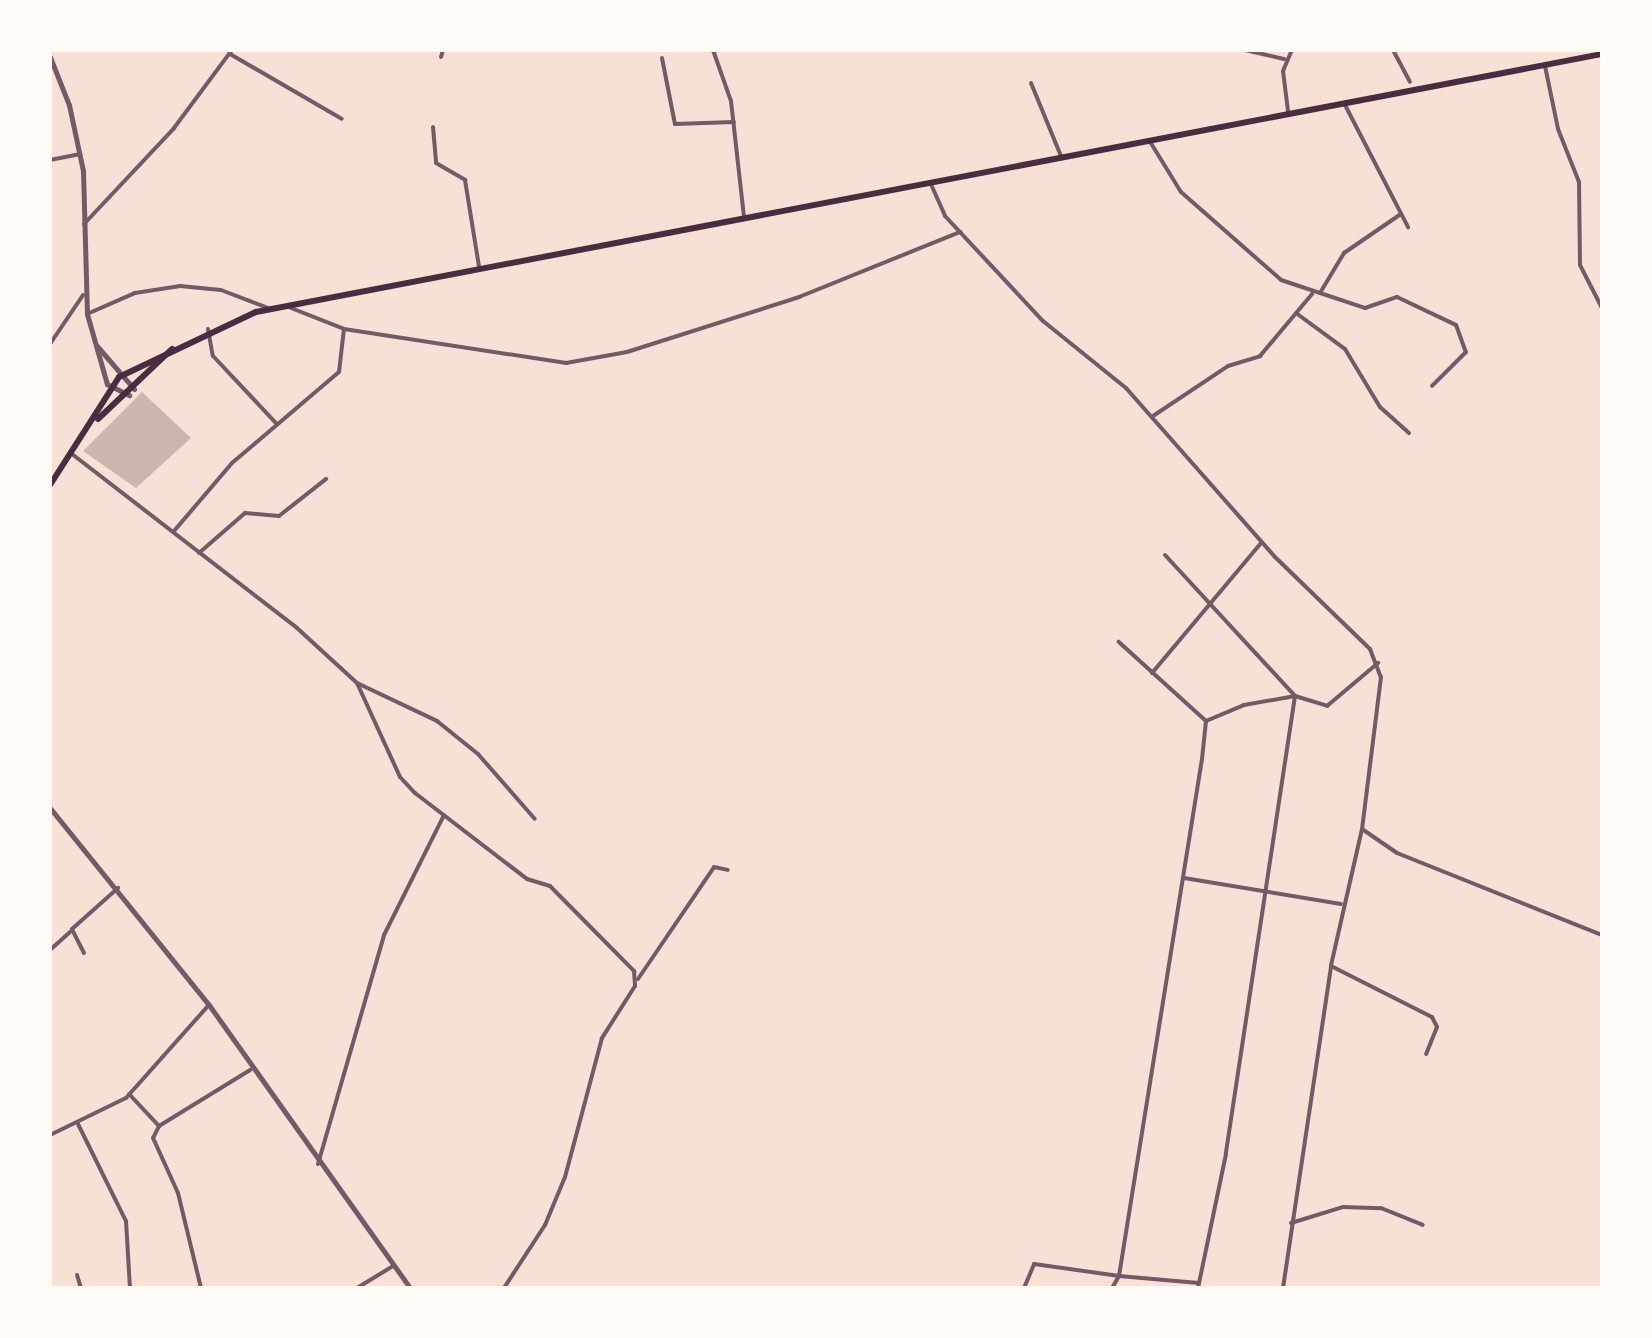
<!DOCTYPE html>
<html>
<head>
<meta charset="utf-8">
<style>
	body { margin:0 }
	#map { position:relative; width:1652px; height:1338px; overflow:hidden; background:#f7e1d7; font-family:Rubik,sans-serif }
	div>[style] { position:absolute }
	.building>* { inset:0; background:#ccb4b1 }
	.minor>* { height:4px; margin:-2px; padding:0 2px; transform-origin:2px; border-radius:2px; background:#755966 }
	.tertiary>* { height:5px; margin:-2.5px; padding:0 2.5px; transform-origin:2.5px; border-radius:2.5px; background:#755966 }
	.primary>* { height:6px; margin:-3px; padding:0 3px; transform-origin:3px; border-radius:3px; background:#4a2c40 }
	span { translate:-50% -50%; white-space:nowrap; text-align:center; line-height:1.15; -webkit-text-stroke:10px #fffaf5; paint-order:stroke }
	.frame { position:absolute; inset:0; border:52px solid #fffaf5; pointer-events:none }
</style>
</head>
<body>
<div id="map">
	<div class="building">
		<i style="clip-path:polygon(142px 392px,191px 438px,136px 488px,83px 451px)"></i>
	</div>
	<div class="minor">
		<i style="left:713px;top:50px;width:54px;rotate:70.6deg"></i>
		<i style="left:731px;top:101px;width:116px;rotate:83.6deg"></i>
		<i style="left:1245px;top:50px;width:40px;rotate:13deg"></i>
		<i style="left:1393px;top:50px;width:36px;rotate:62deg"></i>
		<i style="left:230px;top:54px;width:129px;rotate:30.1deg"></i>
		<i style="left:441px;top:57px;width:7px;rotate:-74deg"></i>
		<i style="left:662px;top:58px;width:67px;rotate:78.9deg"></i>
		<i style="left:675px;top:124px;width:59px;rotate:-1.9deg"></i>
		<i style="left:1545px;top:66px;width:64px;rotate:78.3deg"></i>
		<i style="left:1558px;top:129px;width:57px;rotate:68.4deg"></i>
		<i style="left:1579px;top:182px;width:83px;rotate:89.3deg"></i>
		<i style="left:1580px;top:265px;width:48px;rotate:62.9deg"></i>
		<i style="left:1031px;top:83px;width:79px;rotate:67.7deg"></i>
		<i style="left:1344px;top:103px;width:140px;rotate:62.7deg"></i>
		<i style="left:1288px;top:111px;width:40px;rotate:-97.1deg"></i>
		<i style="left:1283px;top:71px;width:23px;rotate:-67deg"></i>
		<i style="left:433px;top:127px;width:36px;rotate:85deg"></i>
		<i style="left:436px;top:163px;width:34px;rotate:30deg"></i>
		<i style="left:465px;top:180px;width:87px;rotate:80.8deg"></i>
		<i style="left:1149px;top:140px;width:61px;rotate:58.4deg"></i>
		<i style="left:1181px;top:192px;width:133px;rotate:41.3deg"></i>
		<i style="left:1281px;top:280px;width:89px;rotate:18.4deg"></i>
		<i style="left:1365px;top:308px;width:34px;rotate:-19deg"></i>
		<i style="left:1397px;top:297px;width:65px;rotate:25.4deg"></i>
		<i style="left:1456px;top:325px;width:29px;rotate:70deg"></i>
		<i style="left:1466px;top:352px;width:48px;rotate:135deg"></i>
		<i style="left:50px;top:160px;width:31px;rotate:-11deg"></i>
		<i style="left:930px;top:182px;width:37px;rotate:66deg"></i>
		<i style="left:945px;top:216px;width:144px;rotate:47deg"></i>
		<i style="left:1043px;top:321px;width:107px;rotate:38.9deg"></i>
		<i style="left:1126px;top:388px;width:224px;rotate:48.6deg"></i>
		<i style="left:1274px;top:556px;width:134px;rotate:44.1deg"></i>
		<i style="left:1370px;top:649px;width:30px;rotate:69deg"></i>
		<i style="left:1381px;top:677px;width:153px;rotate:97.1deg"></i>
		<i style="left:1362px;top:829px;width:42px;rotate:34.4deg"></i>
		<i style="left:1397px;top:853px;width:221px;rotate:21.8deg"></i>
		<i style="left:84px;top:224px;width:132px;rotate:-46.8deg"></i>
		<i style="left:174px;top:128px;width:97px;rotate:-53.4deg"></i>
		<i style="left:1320px;top:293px;width:47px;rotate:-59deg"></i>
		<i style="left:1344px;top:253px;width:69px;rotate:-34.4deg"></i>
		<i style="left:291px;top:308px;width:57px;rotate:21.6deg"></i>
		<i style="left:344px;top:329px;width:225px;rotate:8.7deg"></i>
		<i style="left:566px;top:363px;width:62px;rotate:-10.2deg"></i>
		<i style="left:627px;top:352px;width:181px;rotate:-17.7deg"></i>
		<i style="left:799px;top:297px;width:174px;rotate:-22deg"></i>
		<i style="left:1296px;top:313px;width:61px;rotate:36.3deg"></i>
		<i style="left:1345px;top:349px;width:68px;rotate:58.9deg"></i>
		<i style="left:1380px;top:407px;width:39px;rotate:42deg"></i>
		<i style="left:87px;top:314px;width:52px;rotate:-23.6deg"></i>
		<i style="left:135px;top:293px;width:46px;rotate:-8.8deg"></i>
		<i style="left:180px;top:286px;width:41px;rotate:5.6deg"></i>
		<i style="left:221px;top:290px;width:50px;rotate:21deg"></i>
		<i style="left:208px;top:329px;width:27px;rotate:80deg"></i>
		<i style="left:213px;top:356px;width:92px;rotate:46.8deg"></i>
		<i style="left:50px;top:344px;width:59px;rotate:-56deg"></i>
		<i style="left:1153px;top:416px;width:90px;rotate:-33.7deg"></i>
		<i style="left:1228px;top:366px;width:34px;rotate:-17deg"></i>
		<i style="left:1260px;top:356px;width:81px;rotate:-50deg"></i>
		<i style="left:72px;top:454px;width:284px;rotate:37.7deg"></i>
		<i style="left:297px;top:628px;width:81px;rotate:42.5deg"></i>
		<i style="left:357px;top:683px;width:103px;rotate:65.4deg"></i>
		<i style="left:400px;top:777px;width:22px;rotate:47deg"></i>
		<i style="left:415px;top:793px;width:141px;rotate:37.5deg"></i>
		<i style="left:527px;top:879px;width:24px;rotate:17deg"></i>
		<i style="left:550px;top:886px;width:120px;rotate:45.3deg"></i>
		<i style="left:634px;top:971px;width:15px;rotate:86deg"></i>
		<i style="left:635px;top:986px;width:62px;rotate:122.4deg"></i>
		<i style="left:602px;top:1038px;width:144px;rotate:104.9deg"></i>
		<i style="left:565px;top:1177px;width:52px;rotate:112.6deg"></i>
		<i style="left:545px;top:1225px;width:75px;rotate:123.1deg"></i>
		<i style="left:174px;top:531px;width:89px;rotate:-49.5deg"></i>
		<i style="left:232px;top:463px;width:140px;rotate:-40.4deg"></i>
		<i style="left:339px;top:372px;width:43px;rotate:-83.4deg"></i>
		<i style="left:199px;top:553px;width:61px;rotate:-41deg"></i>
		<i style="left:245px;top:513px;width:34px;rotate:5deg"></i>
		<i style="left:279px;top:516px;width:60px;rotate:-38.2deg"></i>
		<i style="left:1165px;top:555px;width:192px;rotate:47.3deg"></i>
		<i style="left:1295px;top:696px;width:463px;rotate:98.6deg"></i>
		<i style="left:1226px;top:1154px;width:137px;rotate:101.8deg"></i>
		<i style="left:1152px;top:673px;width:170px;rotate:-50deg"></i>
		<i style="left:357px;top:683px;width:89px;rotate:25.4deg"></i>
		<i style="left:437px;top:721px;width:53px;rotate:38.8deg"></i>
		<i style="left:478px;top:754px;width:86px;rotate:48.8deg"></i>
		<i style="left:1206px;top:721px;width:41px;rotate:-22.8deg"></i>
		<i style="left:1244px;top:705px;width:52px;rotate:-10deg"></i>
		<i style="left:1295px;top:696px;width:34px;rotate:17deg"></i>
		<i style="left:1327px;top:706px;width:67px;rotate:-40.1deg"></i>
		<i style="left:1362px;top:829px;width:140px;rotate:102.8deg"></i>
		<i style="left:1331px;top:966px;width:113px;rotate:26.8deg"></i>
		<i style="left:1432px;top:1017px;width:11px;rotate:63deg"></i>
		<i style="left:1437px;top:1027px;width:29px;rotate:112deg"></i>
		<i style="left:1184px;top:878px;width:159px;rotate:9.4deg"></i>
		<i style="left:50px;top:950px;width:27px;rotate:-42deg"></i>
		<i style="left:84px;top:953px;width:27px;rotate:-117deg"></i>
		<i style="left:72px;top:929px;width:62px;rotate:-41.7deg"></i>
		<i style="left:638px;top:979px;width:135px;rotate:-55.8deg"></i>
		<i style="left:714px;top:867px;width:14px;rotate:12deg"></i>
		<i style="left:129px;top:1094px;width:44px;rotate:46.8deg"></i>
		<i style="left:78px;top:1124px;width:108px;rotate:63.7deg"></i>
		<i style="left:126px;top:1221px;width:67px;rotate:86.6deg"></i>
		<i style="left:50px;top:1135px;width:85px;rotate:-26deg"></i>
		<i style="left:126px;top:1098px;width:125px;rotate:-48.3deg"></i>
		<i style="left:318px;top:1164px;width:238px;rotate:-73.9deg"></i>
		<i style="left:384px;top:935px;width:134px;rotate:-63.4deg"></i>
		<i style="left:1291px;top:1223px;width:54px;rotate:-17.1deg"></i>
		<i style="left:1343px;top:1207px;width:38px;rotate:2deg"></i>
		<i style="left:1381px;top:1208px;width:45px;rotate:22deg"></i>
		<i style="left:77px;top:1275px;width:14px;rotate:73deg"></i>
		<i style="left:201px;top:1288px;width:98px;rotate:-103.6deg"></i>
		<i style="left:178px;top:1193px;width:60px;rotate:-114.4deg"></i>
		<i style="left:153px;top:1138px;width:13px;rotate:-63deg"></i>
		<i style="left:159px;top:1126px;width:107px;rotate:-31.6deg"></i>
		<i style="left:357px;top:1288px;width:42px;rotate:-31.4deg"></i>
		<i style="left:1024px;top:1288px;width:26px;rotate:-67deg"></i>
		<i style="left:1034px;top:1264px;width:86px;rotate:8deg"></i>
		<i style="left:1119px;top:1276px;width:524px;rotate:-80.88deg"></i>
		<i style="left:1202px;top:759px;width:38px;rotate:-84deg"></i>
		<i style="left:1206px;top:721px;width:118px;rotate:-137.8deg"></i>
		<i style="left:1112px;top:1288px;width:14px;rotate:-60deg"></i>
		<i style="left:1119px;top:1276px;width:80px;rotate:5deg"></i>
		<i style="left:1283px;top:1288px;width:326px;rotate:-81.5deg"></i>
	</div>
	<div class="tertiary">
		<i style="left:50px;top:57px;width:52px;rotate:68.4deg"></i>
		<i style="left:69px;top:105px;width:67px;rotate:78deg"></i>
		<i style="left:83px;top:171px;width:143px;rotate:88.4deg"></i>
		<i style="left:87px;top:314px;width:73px;rotate:74.1deg"></i>
		<i style="left:107px;top:384px;width:25px;rotate:27deg"></i>
		<i style="left:97px;top:346px;width:57px;rotate:49.3deg"></i>
		<i style="left:50px;top:808px;width:253px;rotate:51.1deg"></i>
		<i style="left:209px;top:1005px;width:347px;rotate:54.6deg"></i>
	</div>
	<div class="primary">
		<i style="left:98px;top:419px;width:102px;rotate:-43.4deg"></i>
		<i style="left:50px;top:485px;width:128px;rotate:-57.4deg"></i>
		<i style="left:119px;top:377px;width:152px;rotate:-25.4deg"></i>
		<i style="left:256px;top:312px;width:1371px;rotate:-10.85deg"></i>
	</div>
	<div class="frame"></div>
</div>
</body>
</html>
